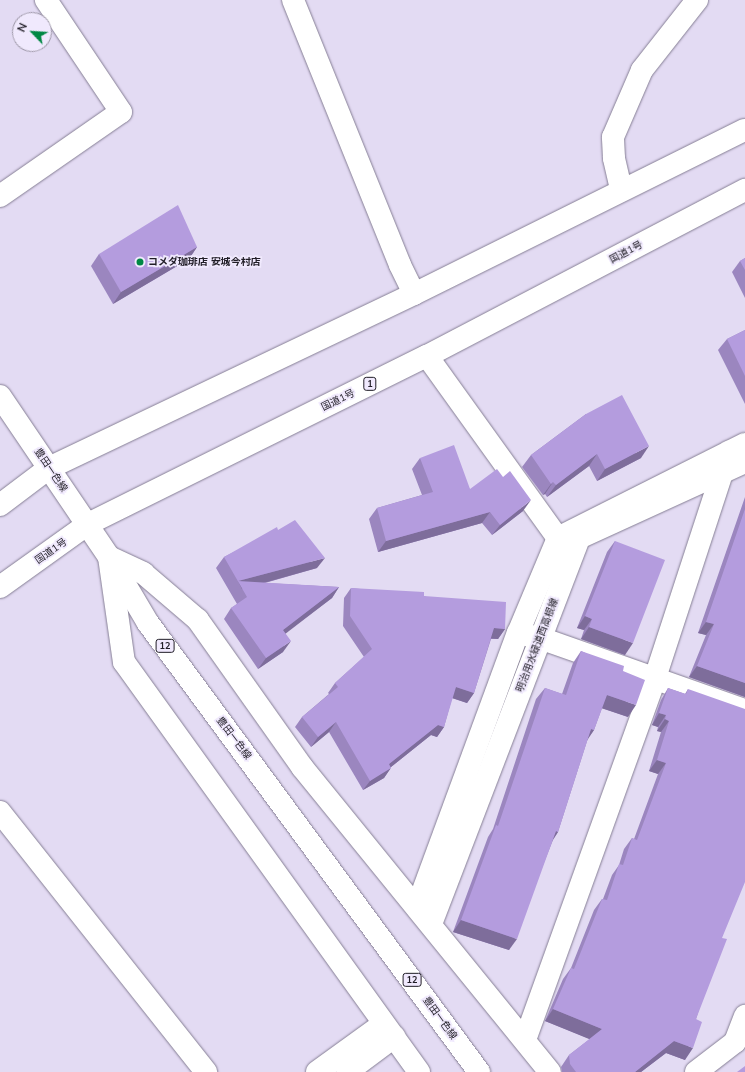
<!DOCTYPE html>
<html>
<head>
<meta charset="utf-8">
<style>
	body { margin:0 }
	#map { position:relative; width:745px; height:1072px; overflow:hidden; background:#e3dbf3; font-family:Mulish,"Noto Sans JP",sans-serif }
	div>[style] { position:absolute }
	.roads { filter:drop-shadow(0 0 1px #857e94) drop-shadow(0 0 1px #857e94) }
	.pedestrian>* { height:22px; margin:-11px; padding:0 11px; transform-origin:11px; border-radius:11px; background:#fff }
	.minor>* { height:22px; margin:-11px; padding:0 11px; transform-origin:11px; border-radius:11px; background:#fff }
	.primary>* { height:22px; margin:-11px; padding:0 11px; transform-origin:11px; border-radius:11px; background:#fff }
	.trunk>* { height:22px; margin:-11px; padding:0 11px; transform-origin:11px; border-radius:11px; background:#fff }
	.wall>* { inset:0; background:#9b86bf }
	.shaded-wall>* { inset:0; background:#7e6d9b }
	.building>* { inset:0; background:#b49cde }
	.dots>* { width:11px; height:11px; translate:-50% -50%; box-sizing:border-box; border:2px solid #f0e9fd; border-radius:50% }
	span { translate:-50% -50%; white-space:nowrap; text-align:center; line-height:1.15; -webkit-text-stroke:3.5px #f0e9fd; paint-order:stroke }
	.shield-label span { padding:1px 3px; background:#f0e9fd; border:1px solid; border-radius:3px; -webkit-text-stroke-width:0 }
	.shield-label { font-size:9px; color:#201d26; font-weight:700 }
	.street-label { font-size:10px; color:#201d26 }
	.poi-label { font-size:10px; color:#201d26; font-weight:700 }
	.left { translate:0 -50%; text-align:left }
	.north { position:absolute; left:12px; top:12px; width:40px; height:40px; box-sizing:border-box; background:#f0e9fd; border:1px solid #9d97a7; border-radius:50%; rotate:295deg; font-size:11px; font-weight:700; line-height:16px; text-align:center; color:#201d26 }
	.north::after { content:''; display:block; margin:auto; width:14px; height:18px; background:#084; clip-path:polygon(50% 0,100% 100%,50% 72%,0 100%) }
</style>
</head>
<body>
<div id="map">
	<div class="roads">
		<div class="pedestrian">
			<i style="left:431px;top:924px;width:413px;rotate:-69deg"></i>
			<i style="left:579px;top:538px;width:183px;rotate:-24.6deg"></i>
			<i style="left:347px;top:1072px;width:59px;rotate:-36.7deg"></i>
		</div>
		<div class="minor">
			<i style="left:293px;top:0;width:286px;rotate:68deg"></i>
			<i style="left:400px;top:265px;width:32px;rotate:64deg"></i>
			<i style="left:621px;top:189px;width:32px;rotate:-103deg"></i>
			<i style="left:614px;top:158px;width:21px;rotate:-93deg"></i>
			<i style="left:613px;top:137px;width:73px;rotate:-66.6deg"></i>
			<i style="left:642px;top:70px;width:89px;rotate:-51.8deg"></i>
			<i style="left:0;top:196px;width:147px;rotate:-34.8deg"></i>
			<i style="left:121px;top:112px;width:135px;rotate:-123.8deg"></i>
			<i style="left:427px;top:356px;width:224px;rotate:54.3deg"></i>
			<i style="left:109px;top:557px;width:38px;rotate:25deg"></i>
			<i style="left:143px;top:573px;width:72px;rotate:40.5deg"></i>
			<i style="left:198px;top:620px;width:180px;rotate:54.7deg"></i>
			<i style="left:302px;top:767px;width:393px;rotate:50.9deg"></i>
			<i style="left:109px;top:557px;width:106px;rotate:81.9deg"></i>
			<i style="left:124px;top:662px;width:505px;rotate:54.26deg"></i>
			<i style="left:518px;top:633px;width:23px;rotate:13deg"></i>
			<i style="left:540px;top:638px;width:217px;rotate:19.4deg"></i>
			<i style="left:0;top:812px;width:332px;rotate:51.6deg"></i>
			<i style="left:417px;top:907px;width:292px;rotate:-69.8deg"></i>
			<i style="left:518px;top:633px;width:103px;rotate:-67.2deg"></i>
			<i style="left:558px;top:538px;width:209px;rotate:-26.7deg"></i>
			<i style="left:525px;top:1040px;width:385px;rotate:-70.2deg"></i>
			<i style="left:655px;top:678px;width:238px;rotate:-71.9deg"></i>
			<i style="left:317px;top:1072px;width:82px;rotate:-36deg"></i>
			<i style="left:696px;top:1072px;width:49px;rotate:-37.6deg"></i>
			<i style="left:735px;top:1042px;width:28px;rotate:-69deg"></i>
		</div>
		<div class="primary">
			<i style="left:0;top:396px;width:194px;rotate:55.9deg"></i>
			<i style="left:109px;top:557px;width:77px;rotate:59.4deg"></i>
			<i style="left:148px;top:623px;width:558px;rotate:53.6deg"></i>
		</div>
		<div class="trunk">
			<i style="left:0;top:505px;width:61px;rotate:-37.1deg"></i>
			<i style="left:49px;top:468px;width:404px;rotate:-25.5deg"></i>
			<i style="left:414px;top:294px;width:369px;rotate:-26.4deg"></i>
			<i style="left:0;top:587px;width:108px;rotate:-35.6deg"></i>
			<i style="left:88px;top:524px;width:378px;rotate:-26.4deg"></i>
			<i style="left:427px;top:356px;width:359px;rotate:-27.6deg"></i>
		</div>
	</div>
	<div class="wall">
		<i style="clip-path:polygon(197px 247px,189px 259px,113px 304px,91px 266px,99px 254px)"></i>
		<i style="clip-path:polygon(745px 258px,745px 298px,732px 272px,740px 261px)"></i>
		<i style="clip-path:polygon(745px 330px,745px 404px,718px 350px,727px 339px)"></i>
		<i style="clip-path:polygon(586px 414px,641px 458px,597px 481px,589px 466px,547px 497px,545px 494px,543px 495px,522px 467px,531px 455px)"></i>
		<i style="clip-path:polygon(420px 458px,470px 489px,523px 511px,492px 535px,482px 523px,378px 552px,369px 519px,377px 508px,422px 495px,412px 469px)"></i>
		<i style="clip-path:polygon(745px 497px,745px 697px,689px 677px,706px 635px,698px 633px)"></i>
		<i style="clip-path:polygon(278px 530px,317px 568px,265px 583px,339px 587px,332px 598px,285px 633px,283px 652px,258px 669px,224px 619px,231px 608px,237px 604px,216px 568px,224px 557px)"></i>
		<i style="clip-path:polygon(615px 541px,625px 655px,581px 639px,584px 630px,577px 628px,607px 552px)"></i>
		<i style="clip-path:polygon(351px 588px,424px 596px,505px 629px,498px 639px,491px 639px,474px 693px,467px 703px,452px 698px,444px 727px,437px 737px,431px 735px,391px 767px,384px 778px,363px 790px,329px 732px,311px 747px,295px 727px,302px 717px,329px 694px,328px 693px,335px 683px,364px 657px,343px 626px,344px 598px)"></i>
		<i style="clip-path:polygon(581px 651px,623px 671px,628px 717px,602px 708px,594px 730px,588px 738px,558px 832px,553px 840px,509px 950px,453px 932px,488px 837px,493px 829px,536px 699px,545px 688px,562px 694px,573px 663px)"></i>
		<i style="clip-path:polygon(668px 688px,685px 694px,688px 689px,722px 938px,696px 1019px,685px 1060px,666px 1053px,641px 1072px,562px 1072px,561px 1067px,569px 1055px,590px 1039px,545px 1021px,563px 979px,571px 968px,594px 910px,602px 899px,603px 899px,612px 875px,619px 865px,624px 849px,632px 838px,634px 839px,658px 774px,649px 771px,661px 732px,657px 731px,658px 727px,652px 725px,661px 700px)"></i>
	</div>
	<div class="shaded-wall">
		<i style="clip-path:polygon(197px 247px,189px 259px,113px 304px,121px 292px)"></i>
		<i style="clip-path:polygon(649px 446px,641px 458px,597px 481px,605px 469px)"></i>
		<i style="clip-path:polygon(597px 454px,589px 466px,547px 497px,556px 485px)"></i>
		<i style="clip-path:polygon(553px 482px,545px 494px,543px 495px,551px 484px)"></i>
		<i style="clip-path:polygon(531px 500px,523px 511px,492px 535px,500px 525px)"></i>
		<i style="clip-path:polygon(490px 512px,482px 523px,378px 552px,386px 541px)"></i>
		<i style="clip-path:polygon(325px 558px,317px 568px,242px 589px,238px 581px)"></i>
		<i style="clip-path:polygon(339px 587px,332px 598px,276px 641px,283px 630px)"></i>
		<i style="clip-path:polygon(585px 616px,592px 619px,584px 630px,577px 628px)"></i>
		<i style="clip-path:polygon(706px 622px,714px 624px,706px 635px,698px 633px)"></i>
		<i style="clip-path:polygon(589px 627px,633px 643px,625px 655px,581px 639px)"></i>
		<i style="clip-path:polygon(494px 628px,505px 629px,498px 639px,487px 638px)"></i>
		<i style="clip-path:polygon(291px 641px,283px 652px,258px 669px,266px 658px)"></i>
		<i style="clip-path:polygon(697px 666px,745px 683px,745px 697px,689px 677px)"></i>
		<i style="clip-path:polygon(456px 687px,474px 693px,467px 703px,449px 697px)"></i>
		<i style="clip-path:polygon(607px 695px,636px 705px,628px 717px,598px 707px)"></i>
		<i style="clip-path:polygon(659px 713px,666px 715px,658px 727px,652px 725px)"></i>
		<i style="clip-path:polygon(665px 719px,669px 721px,661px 732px,657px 731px)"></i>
		<i style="clip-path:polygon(336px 722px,329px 732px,311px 747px,318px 737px)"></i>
		<i style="clip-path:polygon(438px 725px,444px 727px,437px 737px,431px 735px,386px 771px,391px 768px,384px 778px,363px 790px,370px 781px,389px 764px)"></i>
		<i style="clip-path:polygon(591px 729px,594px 730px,586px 742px)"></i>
		<i style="clip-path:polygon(657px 760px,666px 763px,658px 774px,649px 771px)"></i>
		<i style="clip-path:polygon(556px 831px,558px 832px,550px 844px)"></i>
		<i style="clip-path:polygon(461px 920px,517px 939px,509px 950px,453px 932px)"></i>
		<i style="clip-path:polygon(553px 1009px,602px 1029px,594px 1041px,545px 1021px)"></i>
		<i style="clip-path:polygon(674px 1041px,693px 1048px,685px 1060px,666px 1053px,641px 1072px,635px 1072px)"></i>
	</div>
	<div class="building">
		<i style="clip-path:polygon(178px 205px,197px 247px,121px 292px,99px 254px)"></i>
		<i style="clip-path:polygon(745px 258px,745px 270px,740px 261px)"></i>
		<i style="clip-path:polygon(745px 330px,745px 376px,727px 339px)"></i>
		<i style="clip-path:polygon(622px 395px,649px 446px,605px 469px,597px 454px,556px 485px,553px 482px,551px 484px,531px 455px,586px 414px)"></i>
		<i style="clip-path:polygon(454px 445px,470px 489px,497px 469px,503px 477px,510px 471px,531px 500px,500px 525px,490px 512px,386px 541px,377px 508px,433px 492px,420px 458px)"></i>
		<i style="clip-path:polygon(745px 509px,745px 683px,697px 666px,714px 624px,706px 622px)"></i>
		<i style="clip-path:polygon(295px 520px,325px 558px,238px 581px,339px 587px,283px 630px,291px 641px,266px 658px,231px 608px,247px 597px,224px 557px,277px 527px,278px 530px)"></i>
		<i style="clip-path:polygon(615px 541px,665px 560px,633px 643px,589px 627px,592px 619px,585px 616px)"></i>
		<i style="clip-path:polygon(351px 588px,424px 592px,424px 596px,506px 602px,505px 629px,494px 628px,474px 693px,456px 687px,444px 727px,438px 725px,389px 764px,391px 768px,370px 781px,336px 722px,318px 737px,302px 717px,338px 687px,335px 683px,372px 649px,350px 616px)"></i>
		<i style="clip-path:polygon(581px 651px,624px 666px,623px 671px,645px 680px,636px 705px,607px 695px,594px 730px,591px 729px,558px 832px,556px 831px,517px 939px,461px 920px,496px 825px,498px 826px,545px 688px,566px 695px)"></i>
		<i style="clip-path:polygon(668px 688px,686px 694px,688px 689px,745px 709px,745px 882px,722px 938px,727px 939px,696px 1019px,702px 1022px,693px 1048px,674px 1041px,635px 1072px,576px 1072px,570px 1064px,569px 1055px,602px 1029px,553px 1009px,571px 968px,574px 969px,602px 899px,607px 900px,619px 864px,623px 865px,632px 838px,637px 840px,666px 763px,657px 760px,669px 721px,665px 719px,666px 715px,659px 713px)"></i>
		<i style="clip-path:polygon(745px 1066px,745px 1072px,737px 1072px)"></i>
	</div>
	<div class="dots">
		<i style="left:140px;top:262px;background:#084"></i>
	</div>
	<div class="shield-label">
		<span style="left:370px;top:384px">1</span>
		<span style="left:165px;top:646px">12</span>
		<span style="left:412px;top:980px">12</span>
	</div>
	<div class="street-label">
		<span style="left:626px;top:252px;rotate:-28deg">国道1号</span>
		<span style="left:338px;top:400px;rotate:-26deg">国道1号</span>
		<span style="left:51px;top:470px;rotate:56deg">豊田一色線</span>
		<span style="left:51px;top:551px;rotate:-35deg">国道1号</span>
		<span style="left:537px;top:645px;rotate:-69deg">明治用水緑道西高根線</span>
		<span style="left:234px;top:738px;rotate:53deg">豊田一色線</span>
		<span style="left:440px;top:1018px;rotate:54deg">豊田一色線</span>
	</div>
	<div class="poi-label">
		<span class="left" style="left:148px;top:262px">コメダ珈琲店 安城今村店</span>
	</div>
	<div class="north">N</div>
</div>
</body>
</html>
